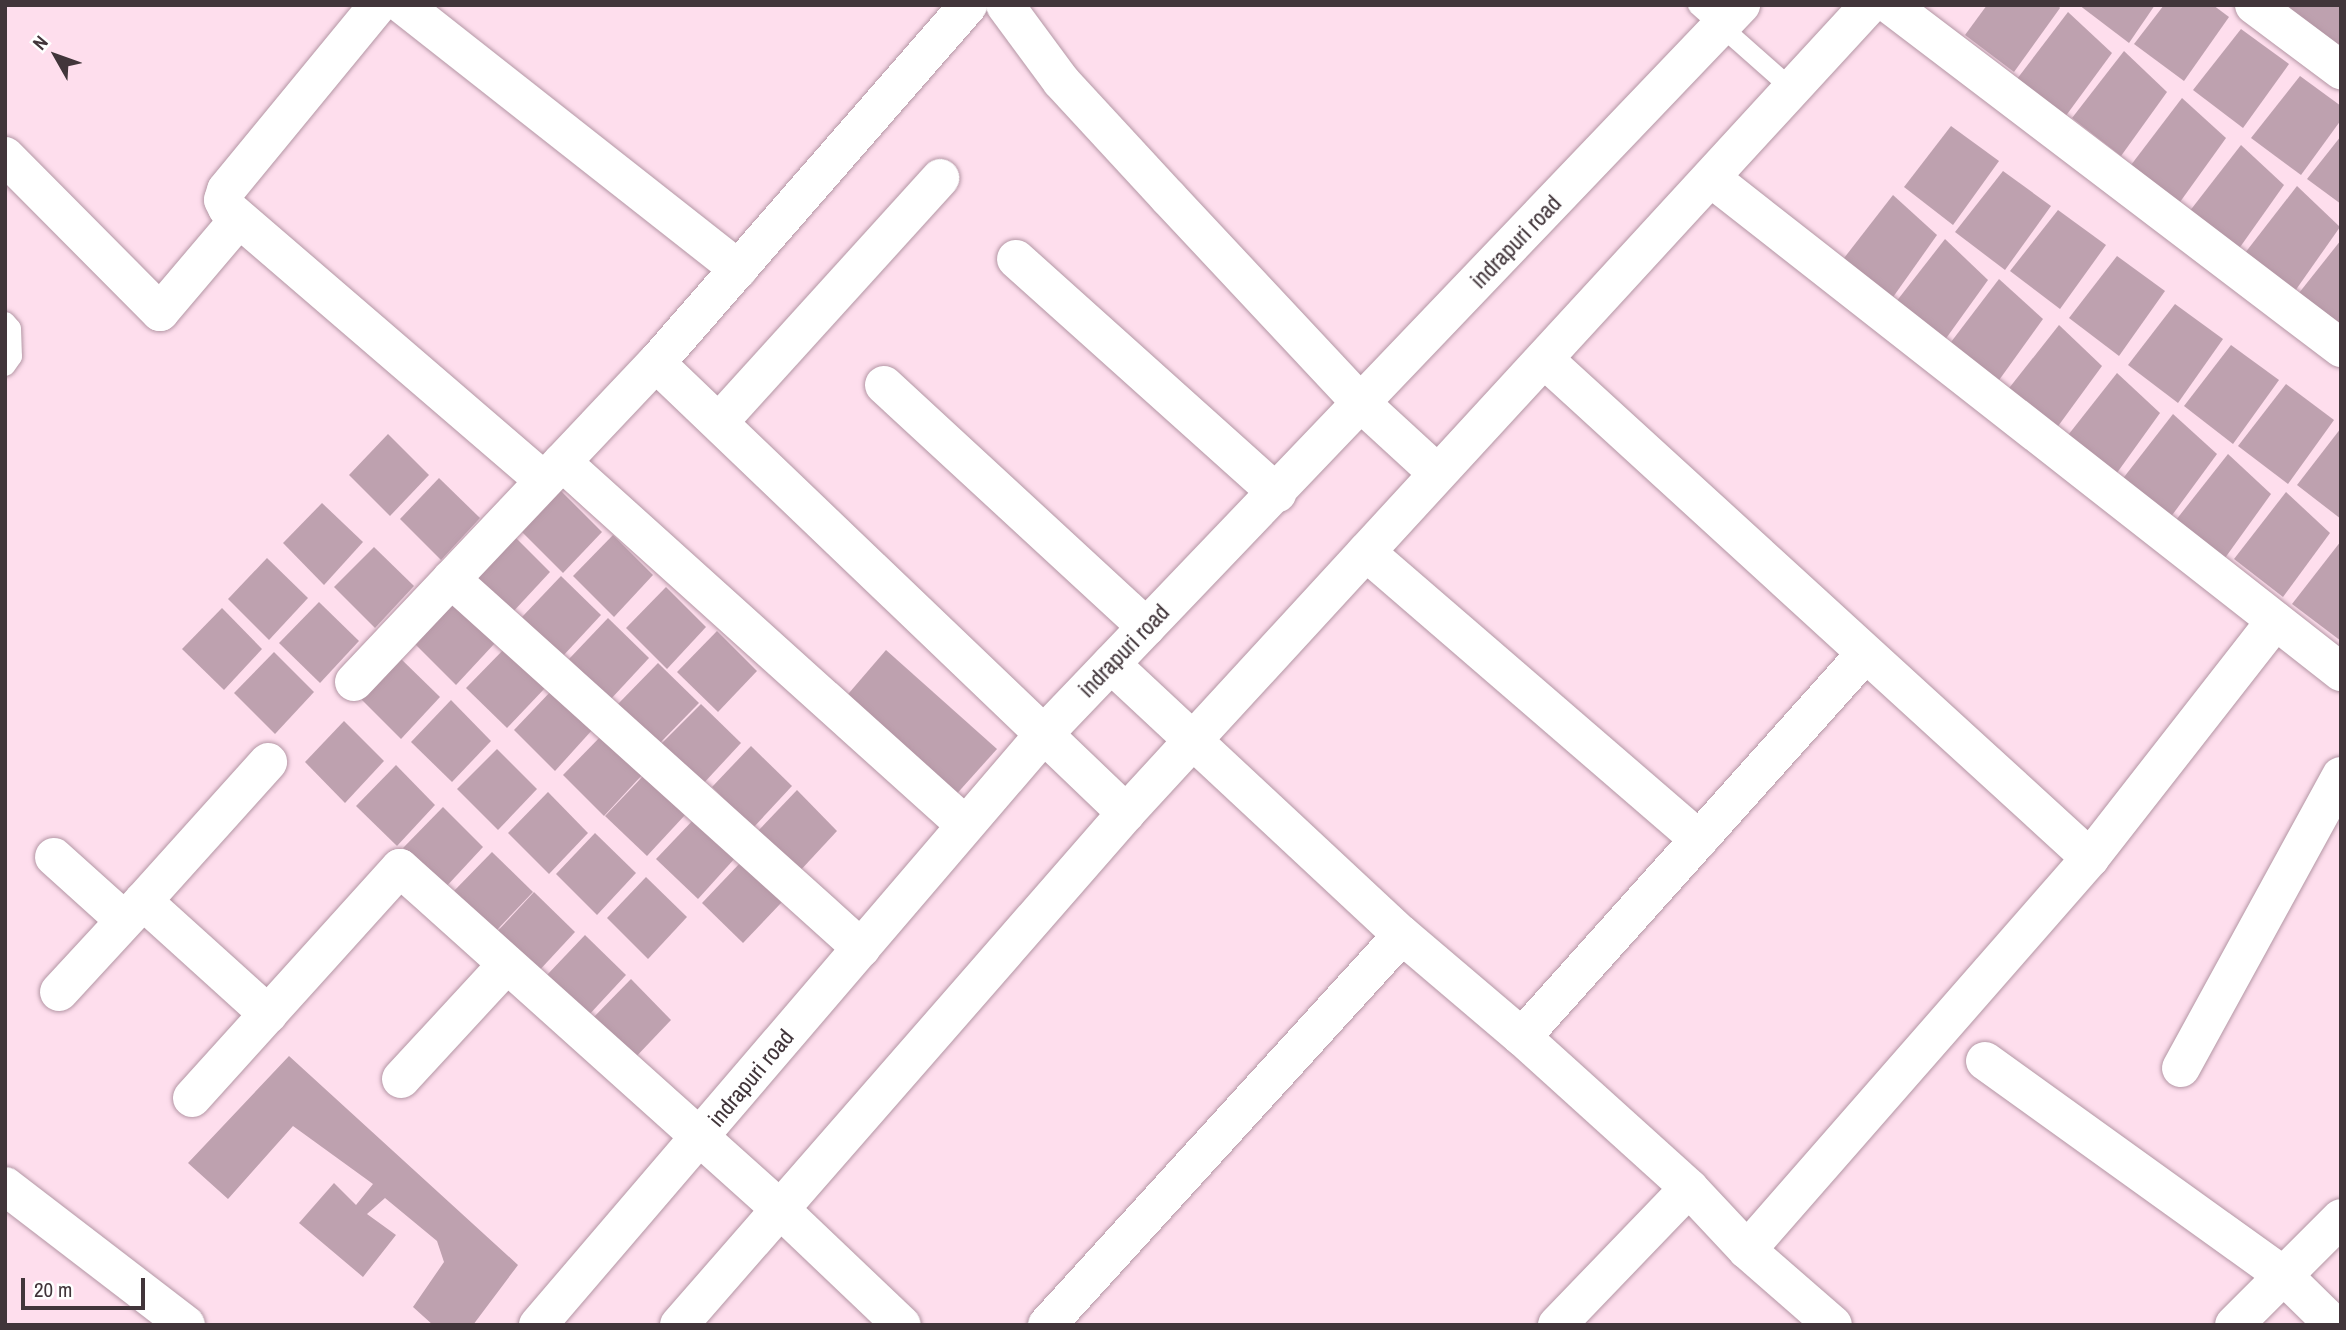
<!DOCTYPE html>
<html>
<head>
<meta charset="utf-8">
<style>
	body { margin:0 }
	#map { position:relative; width:2346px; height:1330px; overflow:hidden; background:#fedeed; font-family:"Archivo Narrow",sans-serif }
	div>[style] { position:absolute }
	.building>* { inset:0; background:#bea1af }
	.roads { filter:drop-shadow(0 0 2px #b396a4) drop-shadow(0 0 2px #b396a4) }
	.lane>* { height:19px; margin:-9.5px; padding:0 9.5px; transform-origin:9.5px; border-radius:9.5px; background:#fff }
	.street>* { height:38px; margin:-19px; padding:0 19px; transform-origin:19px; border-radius:19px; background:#fff }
	.primary>* { height:38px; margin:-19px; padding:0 19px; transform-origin:19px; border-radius:19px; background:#fff }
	span { translate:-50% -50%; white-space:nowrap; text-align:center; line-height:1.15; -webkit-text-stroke:6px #fff; paint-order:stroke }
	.street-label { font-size:23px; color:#41353a }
	.frame { position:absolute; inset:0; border:7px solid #41353a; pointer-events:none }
	.north { position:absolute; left:21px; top:21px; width:70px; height:70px; -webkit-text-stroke:5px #fff; paint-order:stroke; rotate:310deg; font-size:19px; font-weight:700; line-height:28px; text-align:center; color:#41353a }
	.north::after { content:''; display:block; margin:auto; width:24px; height:32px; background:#41353a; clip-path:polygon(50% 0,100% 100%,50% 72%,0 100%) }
	.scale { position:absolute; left:21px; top:1278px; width:124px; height:32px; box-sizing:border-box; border:4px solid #41353a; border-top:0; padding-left:9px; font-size:21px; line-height:24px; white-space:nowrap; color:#41353a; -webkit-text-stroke:5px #fff; paint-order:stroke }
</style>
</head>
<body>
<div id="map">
	<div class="building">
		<i style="clip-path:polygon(1987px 5px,2058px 5px,2060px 8px,2014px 72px,1965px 35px)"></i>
		<i style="clip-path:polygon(2079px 5px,2155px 5px,2129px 43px)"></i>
		<i style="clip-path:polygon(2164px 5px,2213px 5px,2229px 17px,2184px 81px,2134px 44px)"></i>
		<i style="clip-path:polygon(2292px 5px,2341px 5px,2341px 43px,2333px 53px,2284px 15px)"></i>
		<i style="clip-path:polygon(2068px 12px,2112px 53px,2065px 117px,2017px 79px)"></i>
		<i style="clip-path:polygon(2241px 29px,2289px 64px,2243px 128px,2193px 90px)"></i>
		<i style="clip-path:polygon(2124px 51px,2167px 92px,2121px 156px,2072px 118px)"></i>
		<i style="clip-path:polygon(2300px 76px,2341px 106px,2341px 120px,2301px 175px,2251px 138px)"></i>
		<i style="clip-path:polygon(2182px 98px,2226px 138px,2180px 202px,2131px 165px)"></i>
		<i style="clip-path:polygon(1951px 126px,1999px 161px,1953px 225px,1904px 187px)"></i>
		<i style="clip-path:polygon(2341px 136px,2341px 204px,2307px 179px)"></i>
		<i style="clip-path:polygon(2241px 145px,2284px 185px,2238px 250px,2189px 212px)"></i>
		<i style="clip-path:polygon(2003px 171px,2051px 206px,2005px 270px,1955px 232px)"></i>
		<i style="clip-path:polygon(2297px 186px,2340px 227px,2295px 291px,2245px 253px)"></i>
		<i style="clip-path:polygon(1893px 195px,1937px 235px,1891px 300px,1841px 262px)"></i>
		<i style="clip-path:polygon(2058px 210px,2106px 245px,2060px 309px,2010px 271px)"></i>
		<i style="clip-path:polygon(1945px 239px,1988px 280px,1942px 344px,1892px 307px)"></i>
		<i style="clip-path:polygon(2341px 240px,2341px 324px,2299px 293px)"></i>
		<i style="clip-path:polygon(2117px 256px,2165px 291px,2119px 356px,2069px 318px)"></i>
		<i style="clip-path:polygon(1999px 279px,2043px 319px,1997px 383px,1948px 346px)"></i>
		<i style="clip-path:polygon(2175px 304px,2223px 339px,2178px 403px,2128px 365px)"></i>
		<i style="clip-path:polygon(2059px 325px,2102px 366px,2056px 429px,2006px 392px)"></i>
		<i style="clip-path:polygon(2231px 345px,2279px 380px,2233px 444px,2184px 406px)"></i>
		<i style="clip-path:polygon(2117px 373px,2160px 413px,2114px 477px,2065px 439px)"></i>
		<i style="clip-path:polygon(2286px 384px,2334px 420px,2288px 484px,2238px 446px)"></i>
		<i style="clip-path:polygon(2173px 414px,2217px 454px,2170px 518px,2121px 481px)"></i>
		<i style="clip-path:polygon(2341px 428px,2341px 519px,2297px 485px)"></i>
		<i style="clip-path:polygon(388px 434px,429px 475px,390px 516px,349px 475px)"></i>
		<i style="clip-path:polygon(2228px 454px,2271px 494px,2225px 558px,2176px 520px)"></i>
		<i style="clip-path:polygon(439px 478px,480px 518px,441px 560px,400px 519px)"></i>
		<i style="clip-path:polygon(561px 491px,602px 532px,563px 573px,522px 532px)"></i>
		<i style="clip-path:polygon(2286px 492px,2330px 533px,2283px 597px,2234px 559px)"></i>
		<i style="clip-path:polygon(322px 503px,363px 542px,324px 585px,283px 543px)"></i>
		<i style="clip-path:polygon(510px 532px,550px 572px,511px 614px,471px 573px)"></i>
		<i style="clip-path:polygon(613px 535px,653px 575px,614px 617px,573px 576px)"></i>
		<i style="clip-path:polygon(2341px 541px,2341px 641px,2292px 604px)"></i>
		<i style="clip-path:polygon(374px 547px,414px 586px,375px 628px,334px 587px)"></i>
		<i style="clip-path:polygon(267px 558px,308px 598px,269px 640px,228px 599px)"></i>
		<i style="clip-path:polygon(561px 576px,601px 615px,562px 657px,522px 617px)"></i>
		<i style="clip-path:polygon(666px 587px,706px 627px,667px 669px,626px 628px)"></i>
		<i style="clip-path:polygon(319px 602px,359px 641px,320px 683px,279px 643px)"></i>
		<i style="clip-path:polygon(454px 603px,495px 643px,456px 685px,415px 644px)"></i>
		<i style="clip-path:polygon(222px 608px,262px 649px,224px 690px,182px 649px)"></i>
		<i style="clip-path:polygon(608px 618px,649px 658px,610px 700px,569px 659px)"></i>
		<i style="clip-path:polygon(717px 631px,757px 671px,718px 712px,677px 672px)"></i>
		<i style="clip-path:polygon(506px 647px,546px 687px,507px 728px,466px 688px)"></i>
		<i style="clip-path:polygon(886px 650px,997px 749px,953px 798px,843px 700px)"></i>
		<i style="clip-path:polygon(274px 652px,314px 692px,275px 734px,234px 693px)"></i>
		<i style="clip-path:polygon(399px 657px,440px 697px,401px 739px,360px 698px)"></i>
		<i style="clip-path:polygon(658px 663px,699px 703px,659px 744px,618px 704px)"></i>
		<i style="clip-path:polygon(553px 689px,593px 729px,555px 771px,514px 730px)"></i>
		<i style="clip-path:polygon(451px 700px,491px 741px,452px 782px,411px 742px)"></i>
		<i style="clip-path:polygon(701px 704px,741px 743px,702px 785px,661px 744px)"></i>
		<i style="clip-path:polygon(344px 721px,384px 761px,345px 803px,305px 762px)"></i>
		<i style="clip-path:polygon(603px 734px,643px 774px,604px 816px,563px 775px)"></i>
		<i style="clip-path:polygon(751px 746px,792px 786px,753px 828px,712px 787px)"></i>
		<i style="clip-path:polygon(497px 749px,537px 789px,498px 830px,457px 789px)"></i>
		<i style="clip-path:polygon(396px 765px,435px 805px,397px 846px,356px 806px)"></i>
		<i style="clip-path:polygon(645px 774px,685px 815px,647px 856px,605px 816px)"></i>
		<i style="clip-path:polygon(797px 790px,837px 831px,798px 873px,757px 832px)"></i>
		<i style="clip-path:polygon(548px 792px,588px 833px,549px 874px,508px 833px)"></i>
		<i style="clip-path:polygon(443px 807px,483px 847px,444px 889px,403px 848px)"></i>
		<i style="clip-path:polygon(696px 817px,736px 857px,698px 899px,656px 859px)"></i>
		<i style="clip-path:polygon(595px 833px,636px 873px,597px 915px,556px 874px)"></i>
		<i style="clip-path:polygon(492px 852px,533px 892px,494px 933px,452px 893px)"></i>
		<i style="clip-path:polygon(741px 862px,782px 902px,743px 943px,702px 903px)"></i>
		<i style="clip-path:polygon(646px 877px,687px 917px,648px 959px,607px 918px)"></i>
		<i style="clip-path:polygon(534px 892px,575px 932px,536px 974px,495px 934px)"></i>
		<i style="clip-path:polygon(585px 935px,626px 975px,587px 1017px,546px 976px)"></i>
		<i style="clip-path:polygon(631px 979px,671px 1020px,632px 1061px,591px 1020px)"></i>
		<i style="clip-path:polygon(289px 1056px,518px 1265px,473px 1325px,433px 1325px,413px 1307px,444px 1262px,437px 1241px,385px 1198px,367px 1214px,396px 1235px,363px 1277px,299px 1223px,334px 1183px,356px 1205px,373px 1184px,293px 1126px,228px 1199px,188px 1163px)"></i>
	</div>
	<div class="roads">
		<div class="lane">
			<i style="left:1697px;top:5px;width:127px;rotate:41.5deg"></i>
			<i style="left:5px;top:321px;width:9px;rotate:49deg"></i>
			<i style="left:11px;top:328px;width:28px;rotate:88deg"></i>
			<i style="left:12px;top:356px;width:12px;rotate:125deg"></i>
		</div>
		<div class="street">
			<i style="left:378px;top:5px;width:239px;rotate:129.4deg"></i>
			<i style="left:226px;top:190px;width:10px;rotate:107deg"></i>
			<i style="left:223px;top:200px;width:9px;rotate:63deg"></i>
			<i style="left:227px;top:208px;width:418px;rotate:40.7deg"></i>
			<i style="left:403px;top:5px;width:427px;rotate:38.2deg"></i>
			<i style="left:1005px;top:5px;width:94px;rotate:53.6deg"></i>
			<i style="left:1061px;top:81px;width:158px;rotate:47.3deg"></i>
			<i style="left:1168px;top:197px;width:284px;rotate:46.9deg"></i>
			<i style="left:1362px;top:404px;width:100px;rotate:42.6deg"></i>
			<i style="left:1890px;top:5px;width:567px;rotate:37.25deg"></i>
			<i style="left:2254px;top:5px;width:109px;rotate:36.8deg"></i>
			<i style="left:5px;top:156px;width:220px;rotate:45.2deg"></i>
			<i style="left:160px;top:312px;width:122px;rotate:-49.7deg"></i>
			<i style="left:1711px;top:178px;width:801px;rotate:38.1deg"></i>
			<i style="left:1016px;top:259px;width:351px;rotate:41.9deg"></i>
			<i style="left:1544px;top:359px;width:740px;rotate:42.42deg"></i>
			<i style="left:656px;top:363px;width:651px;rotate:43.75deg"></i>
			<i style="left:884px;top:385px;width:357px;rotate:42.7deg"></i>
			<i style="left:720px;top:421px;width:328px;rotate:-47.8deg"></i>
			<i style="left:562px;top:462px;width:542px;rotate:42.01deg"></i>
			<i style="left:1366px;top:552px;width:440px;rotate:40.8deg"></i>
			<i style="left:451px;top:579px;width:552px;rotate:41.99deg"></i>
			<i style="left:1111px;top:664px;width:398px;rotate:43deg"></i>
			<i style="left:1402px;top:935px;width:157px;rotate:40.4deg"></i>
			<i style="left:1522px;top:1037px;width:225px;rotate:42.1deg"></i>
			<i style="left:1689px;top:1188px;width:85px;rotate:46.9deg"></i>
			<i style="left:1747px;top:1250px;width:114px;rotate:41.1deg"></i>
			<i style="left:354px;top:682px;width:439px;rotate:-46.6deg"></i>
			<i style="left:656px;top:363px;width:475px;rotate:-48.9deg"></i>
			<i style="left:54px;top:857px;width:94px;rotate:42deg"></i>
			<i style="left:143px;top:901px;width:187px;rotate:-48deg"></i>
			<i style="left:59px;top:992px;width:124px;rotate:-47.3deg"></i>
			<i style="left:143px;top:901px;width:169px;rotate:42.1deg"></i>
			<i style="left:1522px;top:1037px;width:514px;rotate:-48.15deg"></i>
			<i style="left:1985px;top:1061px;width:368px;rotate:35.7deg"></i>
			<i style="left:2284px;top:1276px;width:70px;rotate:44.4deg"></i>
			<i style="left:2181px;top:1068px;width:333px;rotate:-61.3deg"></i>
			<i style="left:401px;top:1079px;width:156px;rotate:-47.3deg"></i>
			<i style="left:192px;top:1098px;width:310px;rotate:-47.9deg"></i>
			<i style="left:400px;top:868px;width:511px;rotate:41.9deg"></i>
			<i style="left:780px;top:1209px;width:168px;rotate:43.6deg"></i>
			<i style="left:5px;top:1186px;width:228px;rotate:37.5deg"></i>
			<i style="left:1747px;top:1250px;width:521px;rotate:-48.81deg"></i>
			<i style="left:2090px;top:858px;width:301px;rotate:-52deg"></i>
			<i style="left:1047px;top:1325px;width:527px;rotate:-47.69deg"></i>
			<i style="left:1557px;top:1325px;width:190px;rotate:-46.1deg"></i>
			<i style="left:2234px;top:1325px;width:151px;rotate:-45deg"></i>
		</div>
		<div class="primary">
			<i style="left:538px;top:1325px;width:778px;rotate:-49.43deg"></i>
			<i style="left:1044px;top:734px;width:1009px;rotate:-46.29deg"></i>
			<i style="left:679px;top:1325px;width:680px;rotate:-48.88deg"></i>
			<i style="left:1126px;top:813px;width:1098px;rotate:-47.4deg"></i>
		</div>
	</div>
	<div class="street-label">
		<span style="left:1516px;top:242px;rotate:-46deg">indrapuri road</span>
		<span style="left:1124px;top:651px;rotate:-46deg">indrapuri road</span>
		<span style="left:751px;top:1078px;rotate:-50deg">indrapuri road</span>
	</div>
	<div class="frame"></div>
	<div class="north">N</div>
	<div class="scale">20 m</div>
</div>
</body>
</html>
